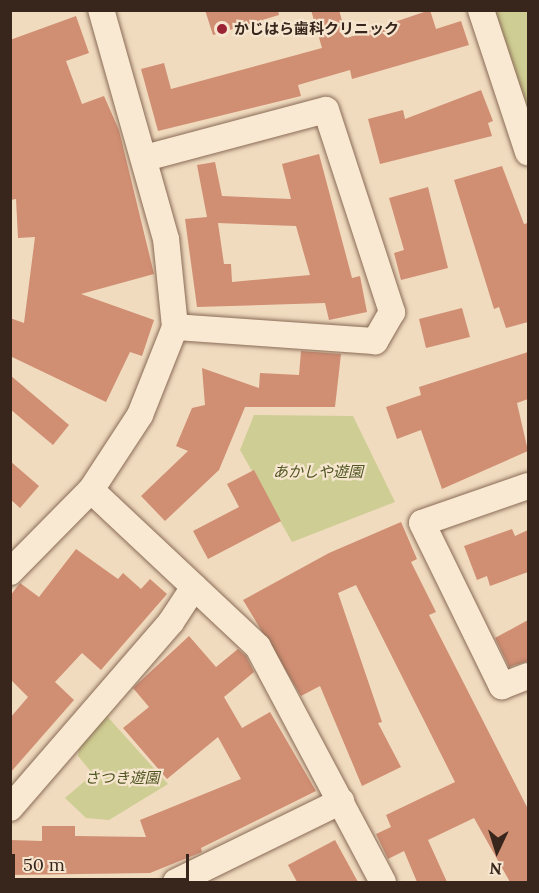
<!DOCTYPE html>
<html>
<head>
<meta charset="utf-8">
<style>
	body { margin:0 }
	#map { position:relative; width:539px; height:893px; overflow:hidden; background:#f0dbbf; font-family:Lora,"Noto Sans JP",serif }
	div>[style] { position:absolute }
	.green>* { inset:0; background:#cecd93 }
	.building>* { inset:0; background:#d08e73 }
	.roads { filter:drop-shadow(0 0 2px #896b56) drop-shadow(0 0 2px #896b56) }
	.minor>* { height:26px; margin:-13px; padding:0 13px; transform-origin:13px; border-radius:13px; background:#fae9d2 }
	.dots>* { width:16px; height:16px; translate:-50% -50%; box-sizing:border-box; border:3px solid #f7e6cf; border-radius:50% }
	span { translate:-50% -50%; white-space:nowrap; text-align:center; line-height:1.15; -webkit-text-stroke:4.5px #f7e6cf; paint-order:stroke }
	.poi-label { font-size:15px; color:#38261c; font-weight:700 }
	.left { translate:0 -50%; text-align:left }
	.park-label { font-size:15px; color:#4f5521; font-style:italic }
	.frame { position:absolute; inset:0; border:12px solid #38261c; pointer-events:none }
	.north { position:absolute; left:467px; top:821px; width:60px; height:60px; -webkit-text-stroke:4px #f7e6cf; paint-order:stroke; rotate:184deg; font-size:16px; font-weight:700; line-height:24px; text-align:center; color:#38261c }
	.north::after { content:''; display:block; margin:auto; width:21px; height:27px; background:#38261c; clip-path:polygon(50% 0,100% 100%,50% 72%,0 100%) }
	.scale { position:absolute; left:12px; top:854px; width:177px; height:27px; box-sizing:border-box; border:3px solid #38261c; border-top:0; padding-left:8px; font-size:18px; line-height:21px; white-space:nowrap; color:#38261c; -webkit-text-stroke:4px #f7e6cf; paint-order:stroke }
</style>
</head>
<body>
<div id="map">
	<div class="green">
		<i style="clip-path:polygon(494px 11px,528px 11px,528px 111px)"></i>
		<i style="clip-path:polygon(254px 415px,353px 416px,395px 502px,292px 542px,240px 450px)"></i>
		<i style="clip-path:polygon(106px 715px,168px 784px,109px 820px,86px 818px,65px 798px,93px 774px,78px 756px,79px 743px)"></i>
	</div>
	<div class="building">
		<i style="clip-path:polygon(205px 10px,278px 10px,279px 15px,213px 35px)"></i>
		<i style="clip-path:polygon(311px 10px,339px 10px,347px 38px,430px 10px,436px 29px,461px 21px,469px 45px,352px 79px,350px 70px,298px 85px,301px 96px,158px 131px,141px 69px,164px 63px,171px 89px,322px 48px)"></i>
		<i style="clip-path:polygon(76px 16px,89px 53px,66px 61px,82px 104px,104px 96px,119px 130px,154px 274px,81px 294px,154px 320px,142px 356px,130px 352px,106px 402px,10px 356px,10px 318px,24px 323px,35px 237px,18px 238px,16px 199px,10px 200px,10px 40px)"></i>
		<i style="clip-path:polygon(481px 90px,493px 121px,488px 123px,492px 136px,380px 164px,368px 119px,403px 110px,405px 119px)"></i>
		<i style="clip-path:polygon(evenodd,319px 154px,352px 278px,360px 276px,367px 312px,329px 320px,325px 303px,197px 307px,185px 219px,207px 217px,197px 165px,215px 162px,222px 196px,291px 199px,282px 164px,319px 154px,218px 223px,296px 226px,310px 275px,232px 282px,231px 264px,224px 264px,218px 223px)"></i>
		<i style="clip-path:polygon(502px 166px,524px 224px,528px 223px,528px 322px,506px 328px,499px 307px,494px 309px,454px 180px)"></i>
		<i style="clip-path:polygon(428px 187px,448px 268px,401px 280px,394px 253px,404px 250px,389px 198px)"></i>
		<i style="clip-path:polygon(462px 308px,470px 337px,426px 348px,419px 319px)"></i>
		<i style="clip-path:polygon(301px 351px,341px 354px,335px 407px,245px 407px,219px 470px,165px 521px,141px 496px,188px 451px,176px 446px,192px 408px,205px 405px,202px 368px,259px 388px,260px 373px,299px 375px)"></i>
		<i style="clip-path:polygon(528px 352px,528px 399px,517px 403px,528px 451px,442px 489px,421px 430px,397px 439px,386px 407px,421px 395px,419px 387px)"></i>
		<i style="clip-path:polygon(10px 375px,69px 425px,53px 445px,10px 409px)"></i>
		<i style="clip-path:polygon(10px 461px,39px 486px,20px 508px,10px 499px)"></i>
		<i style="clip-path:polygon(254px 470px,281px 521px,208px 559px,193px 531px,239px 507px,227px 484px)"></i>
		<i style="clip-path:polygon(401px 522px,417px 559px,411px 562px,436px 612px,429px 615px,528px 809px,528px 882px,510px 882px,474px 818px,428px 840px,447px 882px,417px 882px,404px 851px,388px 859px,376px 834px,391px 827px,386px 815px,455px 782px,356px 585px,338px 593px,382px 722px,378px 723px,401px 767px,362px 786px,320px 686px,301px 696px,243px 600px,329px 553px)"></i>
		<i style="clip-path:polygon(512px 529px,515px 536px,528px 530px,528px 572px,490px 586px,487px 576px,477px 580px,464px 546px)"></i>
		<i style="clip-path:polygon(76px 549px,118px 579px,123px 573px,141px 589px,150px 579px,167px 594px,101px 670px,82px 653px,55px 682px,74px 700px,10px 773px,10px 718px,28px 697px,10px 679px,10px 596px,20px 583px,39px 597px)"></i>
		<i style="clip-path:polygon(528px 620px,528px 661px,509px 667px,495px 638px)"></i>
		<i style="clip-path:polygon(189px 636px,216px 667px,238px 649px,246px 656px,254px 672px,224px 697px,242px 728px,270px 712px,316px 791px,201px 848px,202px 852px,150px 873px,10px 875px,10px 840px,42px 841px,42px 826px,75px 826px,75px 836px,146px 837px,140px 820px,241px 779px,218px 737px,167px 779px,123px 728px,149px 707px,133px 688px)"></i>
		<i style="clip-path:polygon(335px 840px,358px 882px,297px 882px,288px 865px)"></i>
	</div>
	<div class="roads">
		<div class="minor">
			<i style="left:481px;top:10px;width:150px;rotate:71.7deg"></i>
			<i style="left:145px;top:158px;width:187px;rotate:-14.9deg"></i>
			<i style="left:326px;top:110px;width:213px;rotate:71.9deg"></i>
			<i style="left:392px;top:312px;width:34px;rotate:120deg"></i>
			<i style="left:375px;top:341px;width:200px;rotate:-176deg"></i>
			<i style="left:528px;top:486px;width:112px;rotate:160.8deg"></i>
			<i style="left:422px;top:523px;width:182px;rotate:63.9deg"></i>
			<i style="left:502px;top:686px;width:28px;rotate:-21deg"></i>
			<i style="left:91px;top:490px;width:229px;rotate:43.2deg"></i>
			<i style="left:258px;top:647px;width:266px;rotate:62deg"></i>
			<i style="left:10px;top:572px;width:115px;rotate:-45.4deg"></i>
			<i style="left:91px;top:490px;width:90px;rotate:-56.8deg"></i>
			<i style="left:140px;top:415px;width:95px;rotate:-68.3deg"></i>
			<i style="left:175px;top:327px;width:88px;rotate:-95.8deg"></i>
			<i style="left:166px;top:239px;width:238px;rotate:-105.8deg"></i>
			<i style="left:10px;top:808px;width:246px;rotate:-49.1deg"></i>
			<i style="left:171px;top:622px;width:42px;rotate:-56.7deg"></i>
			<i style="left:176px;top:882px;width:184px;rotate:-26.1deg"></i>
		</div>
	</div>
	<div class="dots">
		<i style="left:222px;top:29px;background:#9b2434"></i>
	</div>
	<div class="poi-label">
		<span class="left" style="left:234px;top:29px">かじはら歯科クリニック</span>
	</div>
	<div class="park-label">
		<span style="left:318px;top:472px">あかしや遊園</span>
		<span style="left:122px;top:778px">さつき遊園</span>
	</div>
	<div class="frame"></div>
	<div class="north">N</div>
	<div class="scale">50 m</div>
</div>
</body>
</html>
